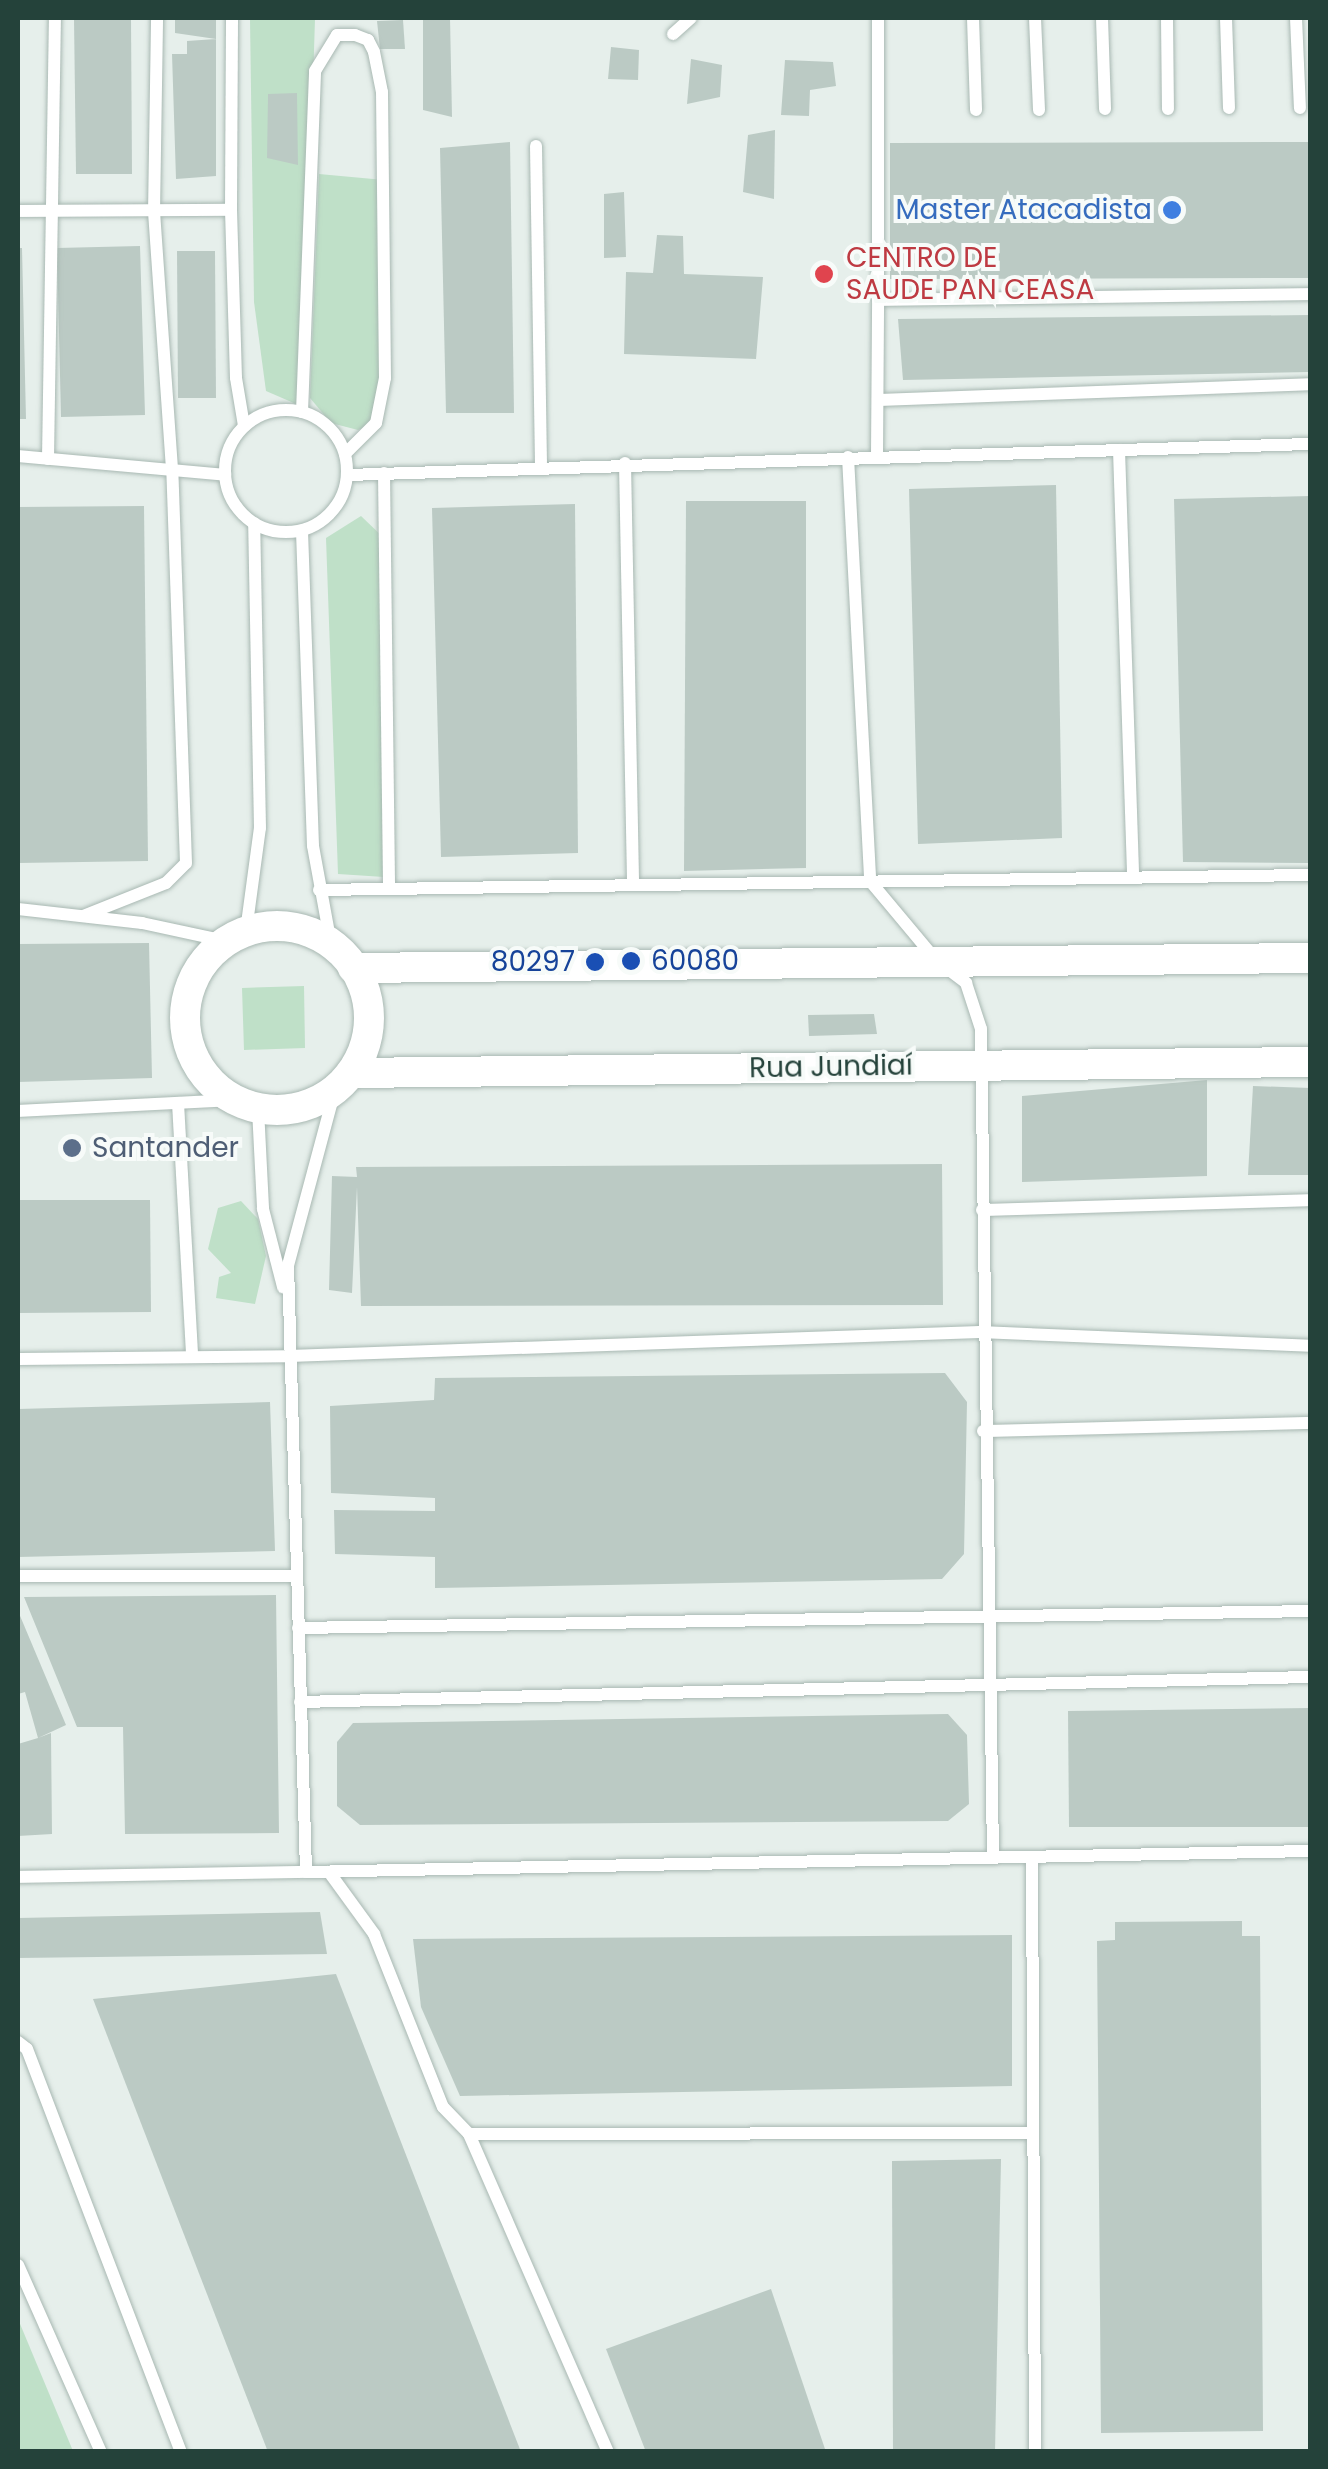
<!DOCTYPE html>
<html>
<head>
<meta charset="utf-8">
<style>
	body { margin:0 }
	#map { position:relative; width:1328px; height:2469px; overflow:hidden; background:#e6efeb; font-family:Poppins,sans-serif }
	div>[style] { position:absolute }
	.green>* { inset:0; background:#bfe0c8 }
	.building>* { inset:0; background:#bbcac4 }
	.roads { filter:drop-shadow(0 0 2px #a8b8b2) drop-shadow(0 0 2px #a8b8b2) }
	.service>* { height:12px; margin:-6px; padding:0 6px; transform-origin:6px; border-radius:6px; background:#fff }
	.service>.ring { margin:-6px; padding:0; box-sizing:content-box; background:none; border:12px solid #fff; border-radius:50% }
	.tertiary>* { height:30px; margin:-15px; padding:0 15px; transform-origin:15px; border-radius:15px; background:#fff }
	.tertiary>.ring { margin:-15px; padding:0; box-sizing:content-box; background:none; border:30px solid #fff; border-radius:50% }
	.dots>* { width:28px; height:28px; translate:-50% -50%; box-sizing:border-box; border:5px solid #f7fbf9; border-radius:50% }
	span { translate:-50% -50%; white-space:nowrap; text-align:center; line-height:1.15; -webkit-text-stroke:8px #f7fbf9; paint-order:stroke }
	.shop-label { font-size:28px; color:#366cbe }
	.right { translate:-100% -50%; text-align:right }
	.health-label { font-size:28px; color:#be3a42 }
	.left { translate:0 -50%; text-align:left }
	.transit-label { font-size:28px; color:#164399 }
	.street-label { font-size:28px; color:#24423a }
	.service-label { font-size:28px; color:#4e5e75 }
	.frame { position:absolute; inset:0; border:20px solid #24423a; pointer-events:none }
</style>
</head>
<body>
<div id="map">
	<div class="green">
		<i style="clip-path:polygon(250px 18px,315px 18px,303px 407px,266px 391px,254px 302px)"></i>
		<i style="clip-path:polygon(319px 174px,384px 180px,385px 378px,376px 423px,358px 430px,331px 423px,310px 398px)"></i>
		<i style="clip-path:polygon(361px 516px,385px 539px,384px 877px,338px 874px,326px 538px)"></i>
		<i style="clip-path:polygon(304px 986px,305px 1048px,244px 1050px,242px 988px)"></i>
		<i style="clip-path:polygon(241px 1201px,258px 1219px,266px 1256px,255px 1304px,216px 1298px,219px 1277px,231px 1273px,208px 1249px,218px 1208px)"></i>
		<i style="clip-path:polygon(18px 2319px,73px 2451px,18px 2451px)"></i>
	</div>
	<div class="building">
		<i style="clip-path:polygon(74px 18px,131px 18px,132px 174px,76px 174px)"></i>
		<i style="clip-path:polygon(175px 18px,216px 18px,216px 176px,176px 179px,172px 54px,187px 54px,187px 41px,216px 39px,175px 33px)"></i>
		<i style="clip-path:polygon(423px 18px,450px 18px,452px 117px,423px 110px)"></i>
		<i style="clip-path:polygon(403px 20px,405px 49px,380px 49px,377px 21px)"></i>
		<i style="clip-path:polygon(611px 47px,639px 50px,638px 80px,608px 79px)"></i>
		<i style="clip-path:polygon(691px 59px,722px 65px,720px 97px,687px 104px)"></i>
		<i style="clip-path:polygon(785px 60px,833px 62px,836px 86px,810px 90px,809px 116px,781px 115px)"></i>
		<i style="clip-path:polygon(297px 93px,298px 165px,267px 158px,268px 94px)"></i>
		<i style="clip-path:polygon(775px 130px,774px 199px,743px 192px,748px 135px)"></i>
		<i style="clip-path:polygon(510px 142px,514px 413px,446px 413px,440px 148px)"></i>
		<i style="clip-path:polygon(1310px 142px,1310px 278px,890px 279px,890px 143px)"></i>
		<i style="clip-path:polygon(624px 192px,626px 257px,604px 258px,604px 194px)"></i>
		<i style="clip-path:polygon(657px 235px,683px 236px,684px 274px,763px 277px,756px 359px,624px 354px,626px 272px,653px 273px)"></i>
		<i style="clip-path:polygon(140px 246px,145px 415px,61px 417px,57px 248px)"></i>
		<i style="clip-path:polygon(18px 248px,22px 248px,26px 419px,18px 419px)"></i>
		<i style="clip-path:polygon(177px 251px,215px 251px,216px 398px,178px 398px)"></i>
		<i style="clip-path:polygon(1310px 315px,1310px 372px,903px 380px,898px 319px)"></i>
		<i style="clip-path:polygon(1056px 485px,1062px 838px,918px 844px,909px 489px)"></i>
		<i style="clip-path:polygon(1310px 496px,1310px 863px,1183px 862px,1174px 499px)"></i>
		<i style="clip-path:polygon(686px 501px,806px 501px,806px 868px,684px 871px)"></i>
		<i style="clip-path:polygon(575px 504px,578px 853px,441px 857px,432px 508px)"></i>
		<i style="clip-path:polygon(144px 506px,148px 861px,18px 863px,18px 507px)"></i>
		<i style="clip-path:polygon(149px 943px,152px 1078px,18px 1082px,18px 944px)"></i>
		<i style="clip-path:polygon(874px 1014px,877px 1034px,809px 1036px,808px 1015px)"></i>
		<i style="clip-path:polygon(1207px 1080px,1207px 1176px,1022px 1182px,1022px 1096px)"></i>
		<i style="clip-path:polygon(1253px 1086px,1310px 1088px,1310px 1175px,1248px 1175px)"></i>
		<i style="clip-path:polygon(942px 1164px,943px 1305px,361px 1306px,357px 1187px,352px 1293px,329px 1290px,332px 1176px,357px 1177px,356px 1167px)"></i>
		<i style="clip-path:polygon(18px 1200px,150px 1200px,151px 1312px,18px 1313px)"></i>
		<i style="clip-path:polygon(945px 1373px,967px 1402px,964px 1554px,942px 1579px,435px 1588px,435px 1557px,335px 1554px,334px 1510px,435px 1511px,435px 1498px,331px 1493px,330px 1406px,434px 1400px,435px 1378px)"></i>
		<i style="clip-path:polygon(270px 1402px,275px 1551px,18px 1557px,18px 1409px)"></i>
		<i style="clip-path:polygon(276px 1595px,279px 1833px,125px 1834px,123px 1727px,77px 1727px,24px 1597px)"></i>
		<i style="clip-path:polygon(18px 1611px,66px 1725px,38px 1738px,51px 1733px,52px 1834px,18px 1836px,18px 1744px,38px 1738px,25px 1692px,18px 1694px)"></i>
		<i style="clip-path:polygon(1310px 1708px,1310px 1827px,1069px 1827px,1068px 1711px)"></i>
		<i style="clip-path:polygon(948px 1714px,967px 1735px,969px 1804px,948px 1821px,360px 1825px,337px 1806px,337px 1742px,353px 1723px)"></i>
		<i style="clip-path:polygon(320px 1912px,327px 1954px,18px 1958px,18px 1918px)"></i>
		<i style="clip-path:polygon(1242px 1921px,1242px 1936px,1260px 1936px,1263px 2431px,1101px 2433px,1097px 1941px,1115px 1940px,1115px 1922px)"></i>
		<i style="clip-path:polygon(1012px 1935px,1012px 2086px,460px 2096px,421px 2007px,413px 1939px)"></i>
		<i style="clip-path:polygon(336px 1974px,521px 2452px,268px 2452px,93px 1999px)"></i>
		<i style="clip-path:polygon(1001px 2159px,995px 2452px,893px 2452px,892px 2161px)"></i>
		<i style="clip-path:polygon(771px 2289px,826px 2452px,646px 2452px,606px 2349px)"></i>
	</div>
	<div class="roads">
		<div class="service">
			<i style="left:973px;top:18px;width:92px;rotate:88.1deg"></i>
			<i style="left:1035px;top:18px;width:92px;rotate:87.5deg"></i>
			<i style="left:1102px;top:18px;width:91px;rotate:88.1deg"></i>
			<i style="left:1167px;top:18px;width:91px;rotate:89.4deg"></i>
			<i style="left:1226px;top:18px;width:90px;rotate:88.1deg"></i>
			<i style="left:1296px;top:18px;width:90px;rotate:87.5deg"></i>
			<i style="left:673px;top:34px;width:24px;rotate:-42deg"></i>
			<i style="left:536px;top:146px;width:320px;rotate:89.1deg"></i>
			<i style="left:231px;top:210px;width:192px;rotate:-89.7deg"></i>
			<i style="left:18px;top:211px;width:213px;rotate:-0.3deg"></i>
			<i style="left:231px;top:210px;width:168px;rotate:88.3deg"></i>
			<i style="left:236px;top:378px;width:49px;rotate:80.5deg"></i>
			<i style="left:878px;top:300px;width:282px;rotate:-90deg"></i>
			<i style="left:878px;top:400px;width:432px;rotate:-2.1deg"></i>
			<i class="ring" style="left:225px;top:410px;width:110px;height:110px"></i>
			<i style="left:302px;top:412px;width:341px;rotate:-87.8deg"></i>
			<i style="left:315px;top:71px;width:42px;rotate:-58.6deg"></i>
			<i style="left:337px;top:35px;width:18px"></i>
			<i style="left:355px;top:35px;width:14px;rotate:21deg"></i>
			<i style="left:368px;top:40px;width:13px;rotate:63deg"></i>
			<i style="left:374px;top:52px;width:41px;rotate:78.7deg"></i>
			<i style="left:382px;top:92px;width:286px;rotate:89.4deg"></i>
			<i style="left:385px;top:378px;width:46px;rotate:101.3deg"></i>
			<i style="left:376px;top:423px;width:44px;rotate:135deg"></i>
			<i style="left:1119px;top:450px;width:426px;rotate:88.1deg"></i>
			<i style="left:18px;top:456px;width:208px;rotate:5.2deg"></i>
			<i style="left:877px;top:456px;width:156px;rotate:-89.6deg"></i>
			<i style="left:878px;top:300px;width:432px;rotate:-0.8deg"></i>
			<i style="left:848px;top:457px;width:425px;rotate:87deg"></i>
			<i style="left:870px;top:881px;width:103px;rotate:50.1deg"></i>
			<i style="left:936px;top:960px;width:38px;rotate:37deg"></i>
			<i style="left:966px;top:983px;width:48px;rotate:71.9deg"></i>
			<i style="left:981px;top:1029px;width:829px;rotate:89.17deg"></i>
			<i style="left:48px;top:459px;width:441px;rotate:-89.1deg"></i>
			<i style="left:625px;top:463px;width:419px;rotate:88.9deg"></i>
			<i style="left:384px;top:473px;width:416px;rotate:89.3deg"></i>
			<i style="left:348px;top:475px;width:962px;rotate:-1.85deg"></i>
			<i style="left:302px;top:531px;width:315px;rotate:88deg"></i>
			<i style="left:313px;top:846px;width:100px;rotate:79.6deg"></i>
			<i style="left:319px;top:890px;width:991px;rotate:-0.87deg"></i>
			<i style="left:18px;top:909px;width:125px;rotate:6.4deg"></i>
			<i style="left:142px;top:923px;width:86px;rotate:12.1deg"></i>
			<i style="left:83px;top:916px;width:89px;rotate:-21.7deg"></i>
			<i style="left:166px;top:883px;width:28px;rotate:-45deg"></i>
			<i style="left:186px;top:863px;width:394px;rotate:-92deg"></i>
			<i style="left:172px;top:469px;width:257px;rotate:-94deg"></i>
			<i style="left:154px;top:213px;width:195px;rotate:-89.1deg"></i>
			<i style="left:246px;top:931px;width:104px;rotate:-82.3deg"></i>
			<i style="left:260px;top:828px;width:305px;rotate:-91.1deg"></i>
			<i style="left:335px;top:1090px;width:181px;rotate:105deg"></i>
			<i style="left:288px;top:1265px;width:607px;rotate:88.3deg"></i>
			<i style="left:306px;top:1872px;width:1004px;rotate:-1.2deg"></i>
			<i style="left:178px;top:1103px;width:254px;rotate:86.8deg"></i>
			<i style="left:258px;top:1109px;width:100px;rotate:87.1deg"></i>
			<i style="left:263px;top:1209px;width:81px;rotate:75.6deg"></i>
			<i style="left:18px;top:1111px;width:215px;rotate:-2.9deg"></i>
			<i style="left:982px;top:1210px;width:328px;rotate:-1.7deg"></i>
			<i style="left:18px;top:1359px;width:271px;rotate:-0.6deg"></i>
			<i style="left:289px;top:1356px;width:691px;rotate:-1.99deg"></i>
			<i style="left:980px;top:1332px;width:330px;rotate:2.4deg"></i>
			<i style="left:983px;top:1431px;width:327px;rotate:-1.4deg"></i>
			<i style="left:18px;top:1576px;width:278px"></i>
			<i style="left:298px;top:1628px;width:1012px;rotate:-0.96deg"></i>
			<i style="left:300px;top:1702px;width:1010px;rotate:-1.42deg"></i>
			<i style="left:1032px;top:1857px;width:595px;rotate:89.71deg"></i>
			<i style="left:329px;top:1872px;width:77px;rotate:54deg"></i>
			<i style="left:374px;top:1934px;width:186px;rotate:68.3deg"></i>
			<i style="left:443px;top:2107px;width:37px;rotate:46deg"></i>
			<i style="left:469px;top:2134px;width:564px;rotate:-0.1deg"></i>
			<i style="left:18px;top:1877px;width:288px;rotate:-1deg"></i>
			<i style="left:18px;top:2042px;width:11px;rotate:38deg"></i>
			<i style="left:27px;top:2049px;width:431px;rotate:69.1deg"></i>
			<i style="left:469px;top:2134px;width:347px;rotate:66.4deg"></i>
			<i style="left:18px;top:2265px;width:205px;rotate:66.1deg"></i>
		</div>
		<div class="tertiary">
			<i class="ring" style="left:185px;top:926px;width:154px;height:154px"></i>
			<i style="left:353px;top:968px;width:957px;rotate:-0.6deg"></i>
			<i style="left:351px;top:1073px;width:959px;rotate:-0.66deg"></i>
		</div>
	</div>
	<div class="dots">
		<i style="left:1172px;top:210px;background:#3f7fe0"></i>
		<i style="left:824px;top:274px;background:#e0444e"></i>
		<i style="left:631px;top:961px;background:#1a4fb4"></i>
		<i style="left:595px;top:962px;background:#1a4fb4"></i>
		<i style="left:72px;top:1148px;background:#5c6f8a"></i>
	</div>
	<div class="shop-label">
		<span class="right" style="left:1152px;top:210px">Master Atacadista</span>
	</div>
	<div class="health-label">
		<span class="left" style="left:846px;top:274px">CENTRO DE<br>SAUDE PAN CEASA</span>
	</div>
	<div class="transit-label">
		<span class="left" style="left:651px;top:961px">60080</span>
		<span class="right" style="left:575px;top:962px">80297</span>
	</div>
	<div class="street-label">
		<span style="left:831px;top:1067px;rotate:-1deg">Rua Jundiaí</span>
	</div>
	<div class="service-label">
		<span class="left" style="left:92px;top:1148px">Santander</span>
	</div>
	<div class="frame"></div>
</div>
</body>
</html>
